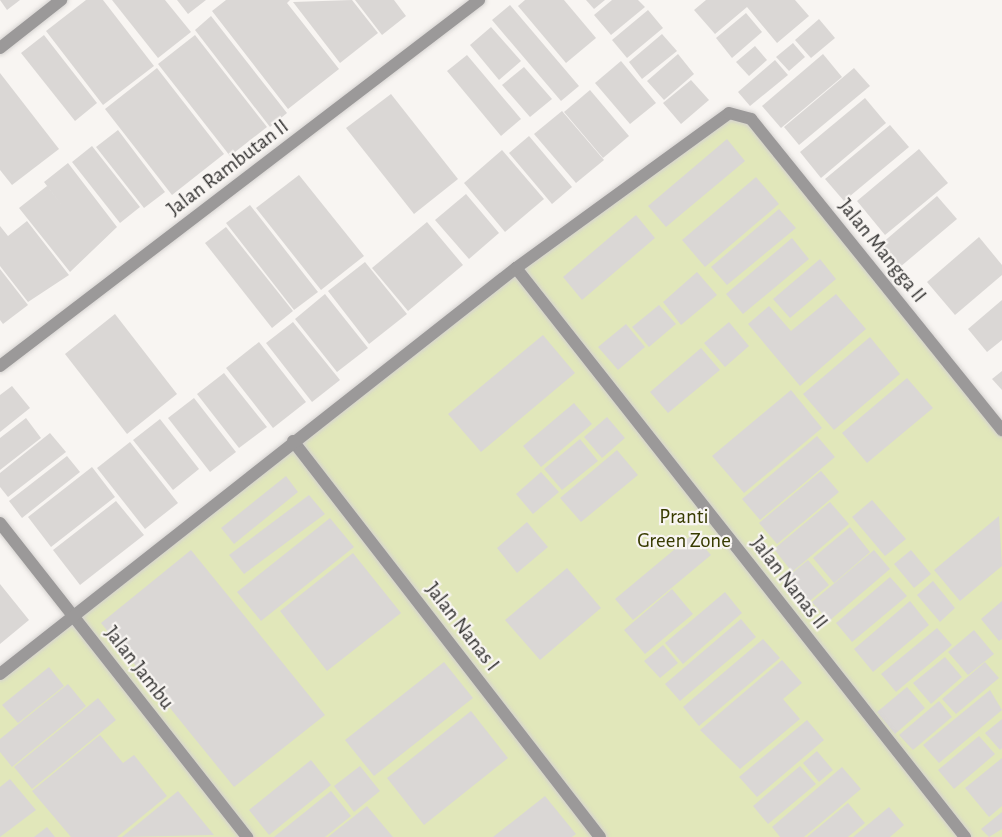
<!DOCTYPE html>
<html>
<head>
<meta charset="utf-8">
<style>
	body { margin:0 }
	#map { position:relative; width:1002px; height:837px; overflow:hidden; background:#f8f5f2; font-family:"Alegreya Sans",sans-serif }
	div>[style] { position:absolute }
	.green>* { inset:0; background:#e1e7ba }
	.building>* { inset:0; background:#dad7d5 }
	.roads { filter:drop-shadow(0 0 2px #d5d2d0) drop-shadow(0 0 2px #d5d2d0) }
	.street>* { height:12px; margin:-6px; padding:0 6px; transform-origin:6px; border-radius:6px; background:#9b9999 }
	span { translate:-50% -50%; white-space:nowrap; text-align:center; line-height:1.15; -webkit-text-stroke:4.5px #f8f5f2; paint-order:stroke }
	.street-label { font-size:21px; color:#353433 }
	.park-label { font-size:21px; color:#373b00 }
</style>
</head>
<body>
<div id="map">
	<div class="green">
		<i style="clip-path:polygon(744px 116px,1002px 435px,1002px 837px,0 837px,0 676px,294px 442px,722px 117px)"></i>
	</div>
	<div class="building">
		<i style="clip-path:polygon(0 0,20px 0,7px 10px)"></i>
		<i style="clip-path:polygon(86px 0,103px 0,154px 66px,103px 105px,46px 31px)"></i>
		<i style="clip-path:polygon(112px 0,165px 0,191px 32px,158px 58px)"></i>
		<i style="clip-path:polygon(177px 0,206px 0,188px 14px)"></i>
		<i style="clip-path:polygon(226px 0,290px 0,287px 3px,339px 69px,288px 109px,212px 11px)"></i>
		<i style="clip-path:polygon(352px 0,378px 33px,340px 63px,293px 2px)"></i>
		<i style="clip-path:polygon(355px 0,394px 0,406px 16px,382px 35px)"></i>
		<i style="clip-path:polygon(525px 0,564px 0,596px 38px,566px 63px,518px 6px)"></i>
		<i style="clip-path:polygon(586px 0,605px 0,594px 9px)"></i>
		<i style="clip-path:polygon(612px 0,638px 0,645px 7px,611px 35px,594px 15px)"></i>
		<i style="clip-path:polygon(706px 0,795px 0,809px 16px,777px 43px,747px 7px,715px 34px,694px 10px)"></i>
		<i style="clip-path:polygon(510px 5px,579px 86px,561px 101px,492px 20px)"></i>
		<i style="clip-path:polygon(648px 10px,663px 28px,627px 58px,612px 40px)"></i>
		<i style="clip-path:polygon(746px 13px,762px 32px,732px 58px,716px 38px)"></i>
		<i style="clip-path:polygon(211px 16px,287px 113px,270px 127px,195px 30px)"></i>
		<i style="clip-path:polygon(819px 19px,835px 38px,811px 58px,795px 40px)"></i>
		<i style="clip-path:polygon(491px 27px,521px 61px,499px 80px,470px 45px)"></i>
		<i style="clip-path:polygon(662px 34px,677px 51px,642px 79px,629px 62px)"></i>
		<i style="clip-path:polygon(44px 35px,97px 103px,75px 121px,21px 53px)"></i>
		<i style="clip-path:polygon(195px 35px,267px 127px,230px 156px,158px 64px)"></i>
		<i style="clip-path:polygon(793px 43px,805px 57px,789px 71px,776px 57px)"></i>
		<i style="clip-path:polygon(755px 46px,767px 60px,749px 76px,736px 62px)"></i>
		<i style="clip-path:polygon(678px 54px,694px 74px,664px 100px,647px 81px)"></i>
		<i style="clip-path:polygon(823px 54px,842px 77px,781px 128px,762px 106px)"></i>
		<i style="clip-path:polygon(467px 55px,521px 119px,501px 136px,447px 71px)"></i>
		<i style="clip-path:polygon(775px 60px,788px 75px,750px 106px,738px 92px)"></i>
		<i style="clip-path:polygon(621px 61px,656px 103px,630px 124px,595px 83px)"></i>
		<i style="clip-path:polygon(524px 67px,552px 99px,530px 117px,502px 85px)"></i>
		<i style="clip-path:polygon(157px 68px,224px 154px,172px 195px,105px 109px)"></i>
		<i style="clip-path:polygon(854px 68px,870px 86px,799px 145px,784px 127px)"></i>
		<i style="clip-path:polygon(0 73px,59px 149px,12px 185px,0 170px)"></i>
		<i style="clip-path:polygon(691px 80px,709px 100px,681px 124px,663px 103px)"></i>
		<i style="clip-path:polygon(590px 90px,629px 136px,603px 158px,564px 112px)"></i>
		<i style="clip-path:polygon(391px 94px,458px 179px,414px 214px,346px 128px)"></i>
		<i style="clip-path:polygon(865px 98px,886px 123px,821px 178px,800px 152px)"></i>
		<i style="clip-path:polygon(562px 111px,604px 160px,576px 183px,534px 134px)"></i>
		<i style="clip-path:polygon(890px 125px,909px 147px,844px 201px,825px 179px)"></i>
		<i style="clip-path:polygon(118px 130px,165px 192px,144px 208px,96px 147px)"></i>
		<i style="clip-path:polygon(529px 136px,572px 187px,552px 204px,509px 153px)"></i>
		<i style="clip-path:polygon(727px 139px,745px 161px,666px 227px,648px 206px)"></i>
		<i style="clip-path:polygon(92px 146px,140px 207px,120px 223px,72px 162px)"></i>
		<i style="clip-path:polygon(919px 149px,948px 183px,885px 235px,857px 201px)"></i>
		<i style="clip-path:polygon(502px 150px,544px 199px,505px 232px,464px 183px)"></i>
		<i style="clip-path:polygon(68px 163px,117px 227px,70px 272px,19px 208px,47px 186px,70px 216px,44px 182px)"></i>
		<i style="clip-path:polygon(299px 175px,364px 256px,321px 290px,256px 208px)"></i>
		<i style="clip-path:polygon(756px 177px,779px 204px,705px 267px,682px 240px)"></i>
		<i style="clip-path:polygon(466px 194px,499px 233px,469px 259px,435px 220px)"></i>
		<i style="clip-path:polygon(937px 196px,957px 219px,900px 267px,881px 244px)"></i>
		<i style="clip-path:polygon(250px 205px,318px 292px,294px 310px,226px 223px)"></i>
		<i style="clip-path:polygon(779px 209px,796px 228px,727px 285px,711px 267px)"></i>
		<i style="clip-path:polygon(636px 215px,655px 238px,582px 300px,563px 277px)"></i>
		<i style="clip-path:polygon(27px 221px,69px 275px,28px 302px,0 266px,0 226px,8px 236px)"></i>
		<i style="clip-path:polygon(427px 222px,463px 265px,408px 311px,372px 268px)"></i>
		<i style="clip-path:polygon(226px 227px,293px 311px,272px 328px,205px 243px)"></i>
		<i style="clip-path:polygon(979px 237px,1002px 265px,1002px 275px,955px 315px,927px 282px)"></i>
		<i style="clip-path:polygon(792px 238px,809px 259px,743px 314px,726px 294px)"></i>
		<i style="clip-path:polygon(820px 259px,836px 279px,790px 318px,773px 299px)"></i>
		<i style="clip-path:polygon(365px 262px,407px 314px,369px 344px,328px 291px)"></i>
		<i style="clip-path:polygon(0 269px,28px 305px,3px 324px,0 320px)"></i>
		<i style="clip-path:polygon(697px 272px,717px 295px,681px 325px,663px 302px)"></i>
		<i style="clip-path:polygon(325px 294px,368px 348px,337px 372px,295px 319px)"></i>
		<i style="clip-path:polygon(836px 294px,866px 329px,800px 386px,748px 324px,769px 306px,791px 331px)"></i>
		<i style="clip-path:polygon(1002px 300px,1002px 340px,987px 352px,968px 329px)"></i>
		<i style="clip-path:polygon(659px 305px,676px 324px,649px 347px,632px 327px)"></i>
		<i style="clip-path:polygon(115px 314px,177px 394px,127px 434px,65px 354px)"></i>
		<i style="clip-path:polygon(293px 322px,340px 380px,312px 402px,266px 343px)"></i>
		<i style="clip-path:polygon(729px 322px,749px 346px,725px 367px,704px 343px)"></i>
		<i style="clip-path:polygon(626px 324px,645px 347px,618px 370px,598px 347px)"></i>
		<i style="clip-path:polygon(543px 335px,575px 373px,481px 452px,448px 414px)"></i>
		<i style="clip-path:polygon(870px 337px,900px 374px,834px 430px,803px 394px)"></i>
		<i style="clip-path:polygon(259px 342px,306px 402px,273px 428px,226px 368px)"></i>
		<i style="clip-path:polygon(701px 348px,720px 370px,668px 413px,650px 392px)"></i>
		<i style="clip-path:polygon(1002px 371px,1002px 390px,992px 379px)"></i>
		<i style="clip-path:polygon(224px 373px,267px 427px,239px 448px,197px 394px)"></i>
		<i style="clip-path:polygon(907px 378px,933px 408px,867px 463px,842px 433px)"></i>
		<i style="clip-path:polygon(12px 386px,30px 408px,0 432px,0 395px)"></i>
		<i style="clip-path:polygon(791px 390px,822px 428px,744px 493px,712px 456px)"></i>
		<i style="clip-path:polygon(194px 398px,236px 452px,210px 472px,168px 418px)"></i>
		<i style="clip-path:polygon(574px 403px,592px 424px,541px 467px,523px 446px)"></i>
		<i style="clip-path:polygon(607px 417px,625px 438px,602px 458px,584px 437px)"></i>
		<i style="clip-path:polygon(26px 418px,41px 438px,0 470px,0 438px)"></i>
		<i style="clip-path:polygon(160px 419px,199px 469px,173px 490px,133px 440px)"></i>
		<i style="clip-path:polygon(50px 433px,66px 452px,8px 497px,0 487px,0 473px)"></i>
		<i style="clip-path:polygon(817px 436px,835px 457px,760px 520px,742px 499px)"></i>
		<i style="clip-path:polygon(580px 439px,598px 461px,562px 490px,544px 469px)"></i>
		<i style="clip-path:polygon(130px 442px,178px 503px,145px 529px,97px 468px)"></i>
		<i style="clip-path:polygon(617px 450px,638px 475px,581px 522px,560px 498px)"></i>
		<i style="clip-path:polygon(67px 456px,80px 472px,22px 518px,9px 501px)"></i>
		<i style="clip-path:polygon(92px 467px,115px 497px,51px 547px,28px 517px)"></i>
		<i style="clip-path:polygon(821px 471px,839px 492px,777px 544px,759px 523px)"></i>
		<i style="clip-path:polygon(541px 472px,559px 492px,533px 514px,516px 494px)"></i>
		<i style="clip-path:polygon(286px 476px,298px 492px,234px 544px,221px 528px)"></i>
		<i style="clip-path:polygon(309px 495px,325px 514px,244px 574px,229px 555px)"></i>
		<i style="clip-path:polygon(872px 500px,906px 539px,885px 556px,852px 517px)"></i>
		<i style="clip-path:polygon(116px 501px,144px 535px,80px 585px,53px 550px)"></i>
		<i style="clip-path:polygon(830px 502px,849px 524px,792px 572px,774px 549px)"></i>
		<i style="clip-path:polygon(999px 516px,1002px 566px,960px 601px,934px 570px)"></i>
		<i style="clip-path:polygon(330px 518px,354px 547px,261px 621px,237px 592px)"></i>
		<i style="clip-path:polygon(527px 522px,548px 547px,517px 573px,497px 548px)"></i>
		<i style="clip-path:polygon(850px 527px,870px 552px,834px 583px,813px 558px)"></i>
		<i style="clip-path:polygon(693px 534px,711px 555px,633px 620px,615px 599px)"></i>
		<i style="clip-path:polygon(191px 550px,325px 715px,234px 787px,101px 623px)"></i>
		<i style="clip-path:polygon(874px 550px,890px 569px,829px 621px,812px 602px)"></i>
		<i style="clip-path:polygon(911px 550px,931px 574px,914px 588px,894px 564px)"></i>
		<i style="clip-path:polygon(353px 553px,401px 613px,327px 671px,280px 611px)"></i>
		<i style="clip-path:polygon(808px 560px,829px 585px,806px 604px,785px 579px)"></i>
		<i style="clip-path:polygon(567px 568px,601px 608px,540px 660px,505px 620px)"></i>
		<i style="clip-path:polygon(890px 577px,907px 596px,852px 642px,836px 623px)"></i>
		<i style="clip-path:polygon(933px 581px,955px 608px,940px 622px,917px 595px)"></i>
		<i style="clip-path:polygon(0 584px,29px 620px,0 644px)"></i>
		<i style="clip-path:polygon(672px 589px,693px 614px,645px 654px,624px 630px)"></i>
		<i style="clip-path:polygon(725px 592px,742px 613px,683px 664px,665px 643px)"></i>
		<i style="clip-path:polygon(910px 601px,929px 625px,873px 672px,854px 649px)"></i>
		<i style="clip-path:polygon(1002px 601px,1002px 639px,999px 641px,981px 619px)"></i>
		<i style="clip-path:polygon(741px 619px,756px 637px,680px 701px,665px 684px)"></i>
		<i style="clip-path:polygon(937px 628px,952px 645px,896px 692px,881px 674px)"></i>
		<i style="clip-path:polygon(974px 630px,994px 654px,968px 675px,948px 652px)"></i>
		<i style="clip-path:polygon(763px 639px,780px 658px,699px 726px,683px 707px)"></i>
		<i style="clip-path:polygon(663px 645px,678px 663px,660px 678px,644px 661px)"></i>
		<i style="clip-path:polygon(945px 657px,962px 677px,931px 704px,913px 683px)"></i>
		<i style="clip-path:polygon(782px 660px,802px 683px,783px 699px,800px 719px,740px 769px,700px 730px)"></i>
		<i style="clip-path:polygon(444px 662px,473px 698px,374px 776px,345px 740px)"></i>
		<i style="clip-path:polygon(985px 662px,999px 678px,956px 714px,942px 699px)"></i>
		<i style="clip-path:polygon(49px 667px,64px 686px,18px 723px,2px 705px)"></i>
		<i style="clip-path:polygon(68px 684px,86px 706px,12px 767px,0 752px,0 739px)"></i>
		<i style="clip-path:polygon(907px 687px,925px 708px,895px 734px,877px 712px)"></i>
		<i style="clip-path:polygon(990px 690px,1002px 710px,939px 763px,923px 745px)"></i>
		<i style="clip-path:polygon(98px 698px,116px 720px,32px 789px,14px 767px)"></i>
		<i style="clip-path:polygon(939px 701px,952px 717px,913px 750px,899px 735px)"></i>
		<i style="clip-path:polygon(471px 711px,508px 758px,424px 825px,387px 778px)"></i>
		<i style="clip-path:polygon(1002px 719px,1002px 748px,1000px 750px,985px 733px)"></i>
		<i style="clip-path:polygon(807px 720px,824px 740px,757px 797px,739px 777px)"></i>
		<i style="clip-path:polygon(100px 735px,123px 763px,134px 755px,167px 796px,117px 837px,71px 837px,32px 791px)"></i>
		<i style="clip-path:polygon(979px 736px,995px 754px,954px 789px,938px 770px)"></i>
		<i style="clip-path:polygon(817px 751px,833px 770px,819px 782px,803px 763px)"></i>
		<i style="clip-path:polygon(1002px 758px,1002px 806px,989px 817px,965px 788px)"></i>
		<i style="clip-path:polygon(311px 760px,331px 785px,269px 835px,249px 810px)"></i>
		<i style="clip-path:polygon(360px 766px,380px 791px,354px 812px,334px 786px)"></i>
		<i style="clip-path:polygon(800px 766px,816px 784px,768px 824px,753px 806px)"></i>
		<i style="clip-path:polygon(842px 767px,861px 789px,804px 837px,780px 837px,772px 827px)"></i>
		<i style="clip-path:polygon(10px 779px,36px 810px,0 837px,0 787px)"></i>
		<i style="clip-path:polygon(178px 791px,214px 835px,122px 837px)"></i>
		<i style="clip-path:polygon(331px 791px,351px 816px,325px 837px,274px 837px)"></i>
		<i style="clip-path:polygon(545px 796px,576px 834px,572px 837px,493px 837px)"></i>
		<i style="clip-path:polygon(848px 803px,865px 823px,848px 837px,807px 837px)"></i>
		<i style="clip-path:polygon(367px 806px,393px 837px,328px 837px)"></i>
		<i style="clip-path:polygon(889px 807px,904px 825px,890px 837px,853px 837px)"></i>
		<i style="clip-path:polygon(1002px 812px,1002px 829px,989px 837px,981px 829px)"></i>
		<i style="clip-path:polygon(47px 827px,55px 837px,34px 837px)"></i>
	</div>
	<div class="roads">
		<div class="street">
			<i style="left:0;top:48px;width:78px;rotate:-38.2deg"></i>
			<i style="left:516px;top:268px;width:725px;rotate:51.72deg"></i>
			<i style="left:0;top:366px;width:603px;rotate:-37.38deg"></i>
			<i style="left:293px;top:441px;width:501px;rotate:52.22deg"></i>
			<i style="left:0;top:523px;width:400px;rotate:51.8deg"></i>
			<i style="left:0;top:674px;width:657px;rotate:-38.2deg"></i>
			<i style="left:516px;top:268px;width:263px;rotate:-36deg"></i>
			<i style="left:729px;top:113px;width:23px;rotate:15deg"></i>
			<i style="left:751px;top:119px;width:400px;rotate:51.1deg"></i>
		</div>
	</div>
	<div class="street-label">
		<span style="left:228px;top:168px;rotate:-37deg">Jalan Rambutan II</span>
		<span style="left:882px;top:251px;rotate:51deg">Jalan Mangga II</span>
		<span style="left:789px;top:583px;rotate:52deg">Jalan Nanas II</span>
		<span style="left:462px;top:627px;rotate:52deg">Jalan Nanas I</span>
		<span style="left:139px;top:668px;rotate:52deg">Jalan Jambu</span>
	</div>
	<div class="park-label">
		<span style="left:684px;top:529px">Pranti<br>Green Zone</span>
	</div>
</div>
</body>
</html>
